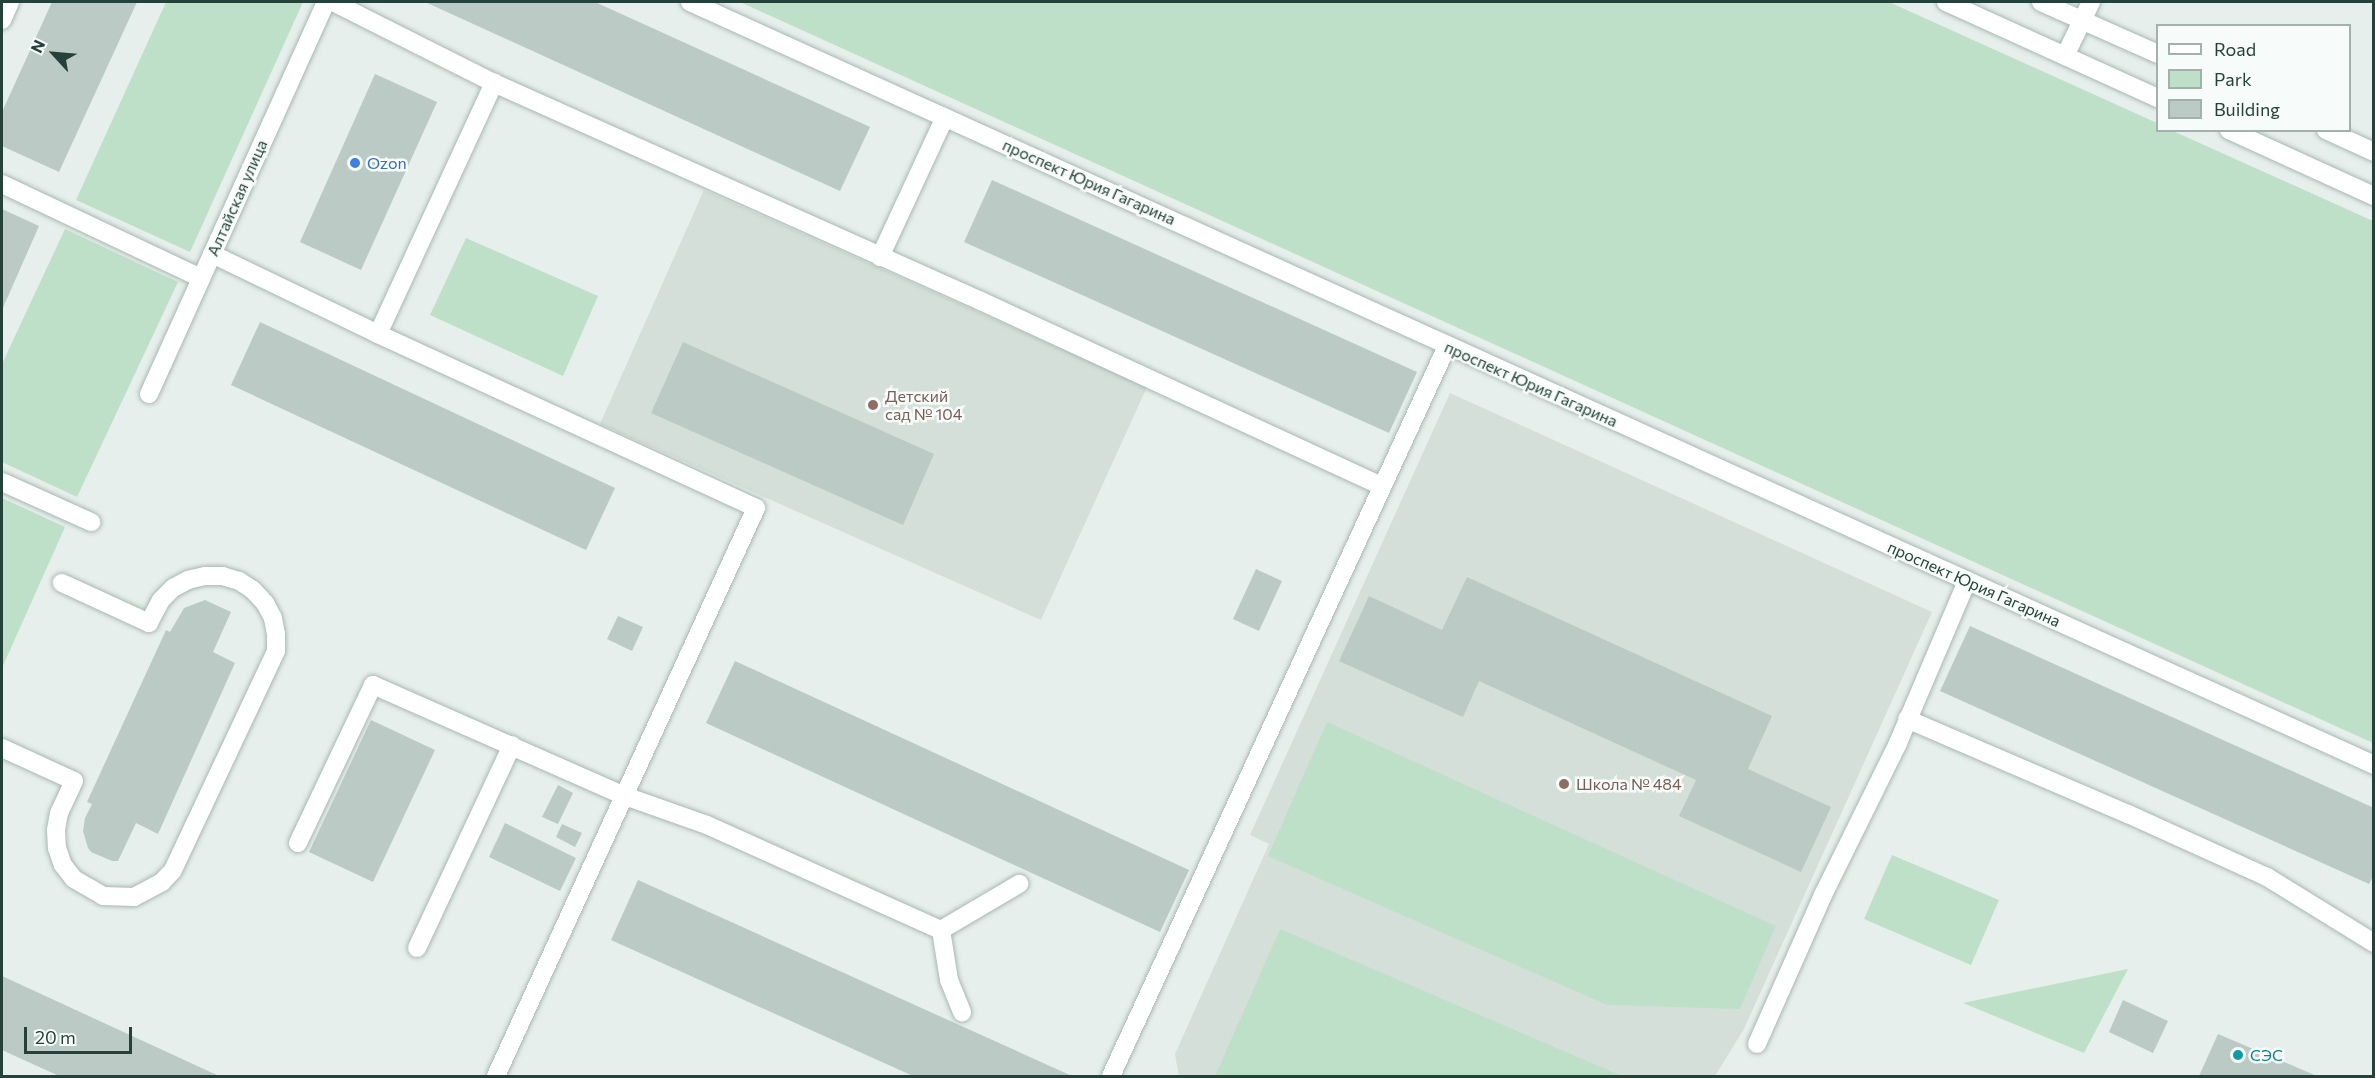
<!DOCTYPE html>
<html>
<head>
<meta charset="utf-8">
<style>
	body { margin:0 }
	#map { position:relative; width:2375px; height:1078px; overflow:hidden; background:#e6efeb; font-family:Commissioner,sans-serif }
	div>[style] { position:absolute }
	.built>* { inset:0; background:#d4dfda }
	.green>* { inset:0; background:#bfe0c8 }
	.building>* { inset:0; background:#bbcac4 }
	.roads { filter:drop-shadow(0 0 2px #a8b8b2) drop-shadow(0 0 2px #a8b8b2) }
	.service>* { height:18px; margin:-9px; padding:0 9px; transform-origin:9px; border-radius:9px; background:#fff }
	.minor>* { height:18px; margin:-9px; padding:0 9px; transform-origin:9px; border-radius:9px; background:#fff }
	.secondary>* { height:18px; margin:-9px; padding:0 9px; transform-origin:9px; border-radius:9px; background:#fff }
	.dots>* { width:16px; height:16px; translate:-50% -50%; box-sizing:border-box; border:3px solid #f7fbf9; border-radius:50% }
	span { translate:-50% -50%; white-space:nowrap; text-align:center; line-height:1.15; -webkit-text-stroke:5px #f7fbf9; paint-order:stroke }
	.shop-label { font-size:16px; color:#366cbe }
	.left { translate:0 -50%; text-align:left }
	.street-label { font-size:16px; color:#24423a }
	.education-label { font-size:16px; color:#785e54 }
	.culture-label { font-size:16px; color:#0d838f }
	.frame { position:absolute; inset:0; border:3px solid #24423a; pointer-events:none }
	.legend { position:absolute; left:2156px; top:24px; width:195px; height:108px; box-sizing:border-box; background:#f7fbf9; border:2px solid #a3b1ad; margin:0; padding:8px 10px; list-style:none; font-size:18px; color:#24423a }
	.legend li { display:flex; align-items:center; gap:12px; height:30px }
	.legend b { width:30px; border:2px solid #a3b1ad }
	.north { position:absolute; left:24px; top:24px; width:60px; height:60px; -webkit-text-stroke:4px #f7fbf9; paint-order:stroke; rotate:296deg; font-size:16px; font-weight:700; line-height:24px; text-align:center; color:#24423a }
	.north::after { content:''; display:block; margin:auto; width:21px; height:27px; background:#24423a; clip-path:polygon(50% 0,100% 100%,50% 72%,0 100%) }
	.scale { position:absolute; left:24px; top:1027px; width:108px; height:27px; box-sizing:border-box; border:3px solid #24423a; border-top:0; padding-left:8px; font-size:18px; line-height:21px; white-space:nowrap; color:#24423a; -webkit-text-stroke:4px #f7fbf9; paint-order:stroke }
</style>
</head>
<body>
<div id="map">
	<div class="built">
		<i style="clip-path:polygon(704px 190px,1147px 387px,1041px 620px,600px 424px)"></i>
		<i style="clip-path:polygon(1450px 393px,1932px 612px,1744px 1029px,1715px 1076px,1179px 1076px,1175px 1054px,1269px 844px,1250px 835px)"></i>
	</div>
	<div class="green">
		<i style="clip-path:polygon(166px 2px,303px 2px,190px 252px,76px 200px)"></i>
		<i style="clip-path:polygon(740px 2px,1889px 2px,2157px 123px,2158px 130px,2173px 131px,2373px 221px,2373px 743px)"></i>
		<i style="clip-path:polygon(65px 229px,178px 282px,77px 497px,2px 462px,2px 364px)"></i>
		<i style="clip-path:polygon(466px 238px,598px 296px,563px 376px,430px 315px)"></i>
		<i style="clip-path:polygon(2px 498px,65px 527px,2px 668px)"></i>
		<i style="clip-path:polygon(1327px 722px,1776px 926px,1740px 1009px,1607px 1005px,1268px 856px)"></i>
		<i style="clip-path:polygon(1892px 855px,1999px 900px,1971px 965px,1864px 919px)"></i>
		<i style="clip-path:polygon(1280px 929px,1622px 1076px,1215px 1076px)"></i>
		<i style="clip-path:polygon(2128px 969px,2084px 1053px,1963px 1003px)"></i>
	</div>
	<div class="building">
		<i style="clip-path:polygon(52px 2px,137px 2px,59px 172px,2px 146px,2px 112px)"></i>
		<i style="clip-path:polygon(425px 2px,595px 2px,870px 127px,840px 191px)"></i>
		<i style="clip-path:polygon(375px 74px,437px 102px,361px 270px,300px 242px)"></i>
		<i style="clip-path:polygon(992px 180px,1417px 372px,1389px 433px,964px 242px)"></i>
		<i style="clip-path:polygon(2px 209px,39px 226px,2px 310px)"></i>
		<i style="clip-path:polygon(260px 322px,615px 488px,586px 550px,231px 385px)"></i>
		<i style="clip-path:polygon(683px 342px,934px 454px,903px 525px,651px 413px)"></i>
		<i style="clip-path:polygon(1256px 569px,1282px 581px,1259px 631px,1233px 619px)"></i>
		<i style="clip-path:polygon(1467px 577px,1772px 716px,1748px 769px,1831px 807px,1801px 872px,1679px 816px,1696px 780px,1479px 681px,1463px 717px,1339px 661px,1369px 596px,1442px 630px)"></i>
		<i style="clip-path:polygon(205px 600px,231px 612px,213px 652px,235px 663px,158px 834px,136px 823px,118px 861px,112px 861px,91px 852px,88px 848px,83px 831px,85px 818px,92px 804px,87px 802px,166px 630px,170px 632px,184px 608px)"></i>
		<i style="clip-path:polygon(618px 616px,643px 627px,632px 651px,607px 639px)"></i>
		<i style="clip-path:polygon(1970px 626px,2374px 808px,2374px 875px,2369px 884px,1940px 691px)"></i>
		<i style="clip-path:polygon(735px 661px,1189px 870px,1160px 932px,706px 723px)"></i>
		<i style="clip-path:polygon(371px 720px,435px 750px,373px 882px,309px 852px)"></i>
		<i style="clip-path:polygon(558px 785px,573px 793px,558px 824px,542px 817px)"></i>
		<i style="clip-path:polygon(505px 823px,576px 858px,560px 891px,489px 857px)"></i>
		<i style="clip-path:polygon(562px 824px,582px 833px,575px 847px,556px 837px)"></i>
		<i style="clip-path:polygon(638px 880px,864px 982px,1072px 1076px,913px 1076px,611px 940px)"></i>
		<i style="clip-path:polygon(2px 976px,219px 1076px,59px 1076px,2px 1050px)"></i>
		<i style="clip-path:polygon(2123px 1000px,2168px 1021px,2153px 1053px,2109px 1032px)"></i>
		<i style="clip-path:polygon(2218px 1034px,2317px 1076px,2199px 1076px)"></i>
	</div>
	<div class="roads">
		<div class="service">
			<i style="left:333px;top:2px;width:180px;rotate:26.7deg"></i>
			<i style="left:494px;top:83px;width:534px;rotate:24.12deg"></i>
			<i style="left:981px;top:301px;width:442px;rotate:24.8deg"></i>
			<i style="left:2px;top:20px;width:20px;rotate:-66deg"></i>
			<i style="left:2065px;top:56px;width:60px;rotate:-64.3deg"></i>
			<i style="left:2px;top:184px;width:220px;rotate:25.3deg"></i>
			<i style="left:212px;top:254px;width:184px;rotate:25.7deg"></i>
			<i style="left:378px;top:334px;width:277px;rotate:-65.2deg"></i>
			<i style="left:880px;top:257px;width:154px;rotate:-65.1deg"></i>
			<i style="left:378px;top:334px;width:416px;rotate:24.7deg"></i>
			<i style="left:756px;top:508px;width:625px;rotate:114.6deg"></i>
			<i style="left:2px;top:482px;width:98px;rotate:24.2deg"></i>
			<i style="left:1907px;top:719px;width:241px;rotate:23.3deg"></i>
			<i style="left:2128px;top:814px;width:153px;rotate:24.4deg"></i>
			<i style="left:2267px;top:877px;width:126px;rotate:31.7deg"></i>
			<i style="left:2px;top:748px;width:79px;rotate:24.6deg"></i>
			<i style="left:74px;top:781px;width:35px;rotate:115deg"></i>
			<i style="left:59px;top:813px;width:17px;rotate:100deg"></i>
			<i style="left:56px;top:830px;width:18px;rotate:87deg"></i>
			<i style="left:57px;top:848px;width:18px;rotate:71deg"></i>
			<i style="left:63px;top:865px;width:18px;rotate:52deg"></i>
			<i style="left:74px;top:879px;width:34px;rotate:30deg"></i>
			<i style="left:103px;top:896px;width:31px;rotate:2deg"></i>
			<i style="left:134px;top:897px;width:32px;rotate:-28deg"></i>
			<i style="left:162px;top:882px;width:16px;rotate:-47deg"></i>
			<i style="left:173px;top:870px;width:242px;rotate:-64.8deg"></i>
			<i style="left:276px;top:651px;width:17px;rotate:-90deg"></i>
			<i style="left:276px;top:634px;width:16px;rotate:-101deg"></i>
			<i style="left:273px;top:618px;width:17px;rotate:-118deg"></i>
			<i style="left:265px;top:603px;width:18px;rotate:-133deg"></i>
			<i style="left:253px;top:590px;width:17px;rotate:-147deg"></i>
			<i style="left:239px;top:581px;width:17px;rotate:-163deg"></i>
			<i style="left:223px;top:576px;width:18px;rotate:180deg"></i>
			<i style="left:205px;top:576px;width:17px;rotate:167deg"></i>
			<i style="left:188px;top:580px;width:17px;rotate:152deg"></i>
			<i style="left:173px;top:588px;width:17px;rotate:135deg"></i>
			<i style="left:161px;top:600px;width:26px;rotate:118deg"></i>
			<i style="left:149px;top:623px;width:96px;rotate:-155.3deg"></i>
			<i style="left:298px;top:843px;width:175px;rotate:-64.6deg"></i>
			<i style="left:373px;top:685px;width:275px;rotate:23.8deg"></i>
			<i style="left:625px;top:796px;width:87px;rotate:19.5deg"></i>
			<i style="left:707px;top:825px;width:256px;rotate:24.2deg"></i>
			<i style="left:941px;top:930px;width:91px;rotate:-30.5deg"></i>
			<i style="left:941px;top:930px;width:51px;rotate:80.9deg"></i>
			<i style="left:949px;top:980px;width:35px;rotate:68deg"></i>
			<i style="left:417px;top:948px;width:224px;rotate:-64.9deg"></i>
			<i style="left:1757px;top:1044px;width:163px;rotate:-66.1deg"></i>
			<i style="left:1823px;top:895px;width:169px;rotate:-63.7deg"></i>
			<i style="left:1898px;top:743px;width:176px;rotate:-66.9deg"></i>
			<i style="left:1111px;top:1076px;width:804px;rotate:-65.28deg"></i>
		</div>
		<div class="minor">
			<i style="left:690px;top:2px;width:1849px;rotate:24.37deg"></i>
			<i style="left:149px;top:394px;width:430px;rotate:-65.7deg"></i>
		</div>
		<div class="secondary">
			<i style="left:1946px;top:2px;width:233px;rotate:24.4deg"></i>
			<i style="left:2041px;top:2px;width:128px;rotate:24deg"></i>
			<i style="left:2229px;top:130px;width:159px;rotate:24.5deg"></i>
			<i style="left:2326px;top:130px;width:53px;rotate:24.6deg"></i>
		</div>
	</div>
	<div class="dots">
		<i style="left:355px;top:163px;background:#3f7fe0"></i>
		<i style="left:873px;top:405px;background:#8d6e63"></i>
		<i style="left:1564px;top:784px;background:#8d6e63"></i>
		<i style="left:2238px;top:1055px;background:#0f9aa8"></i>
	</div>
	<div class="shop-label">
		<span class="left" style="left:367px;top:163px">Ozon</span>
	</div>
	<div class="street-label">
		<span style="left:1089px;top:182px;rotate:24deg">проспект Юрия Гагарина</span>
		<span style="left:237px;top:198px;rotate:-66deg">Алтайская улица</span>
		<span style="left:1531px;top:384px;rotate:24deg">проспект Юрия Гагарина</span>
		<span style="left:1974px;top:584px;rotate:24deg">проспект Юрия Гагарина</span>
	</div>
	<div class="education-label">
		<span class="left" style="left:885px;top:405px">Детский<br>сад № 104</span>
		<span class="left" style="left:1576px;top:784px">Школа № 484</span>
	</div>
	<div class="culture-label">
		<span class="left" style="left:2250px;top:1055px">СЭС</span>
	</div>
	<div class="frame"></div>
	<ul class="legend">
	<li><b style="height:8px;background:#fff"></b>Road</li>
	<li><b style="height:16px;background:#bfe0c8"></b>Park</li>
	<li><b style="height:16px;background:#bbcac4"></b>Building</li>
	</ul>
	<div class="north">N</div>
	<div class="scale">20 m</div>
</div>
</body>
</html>
